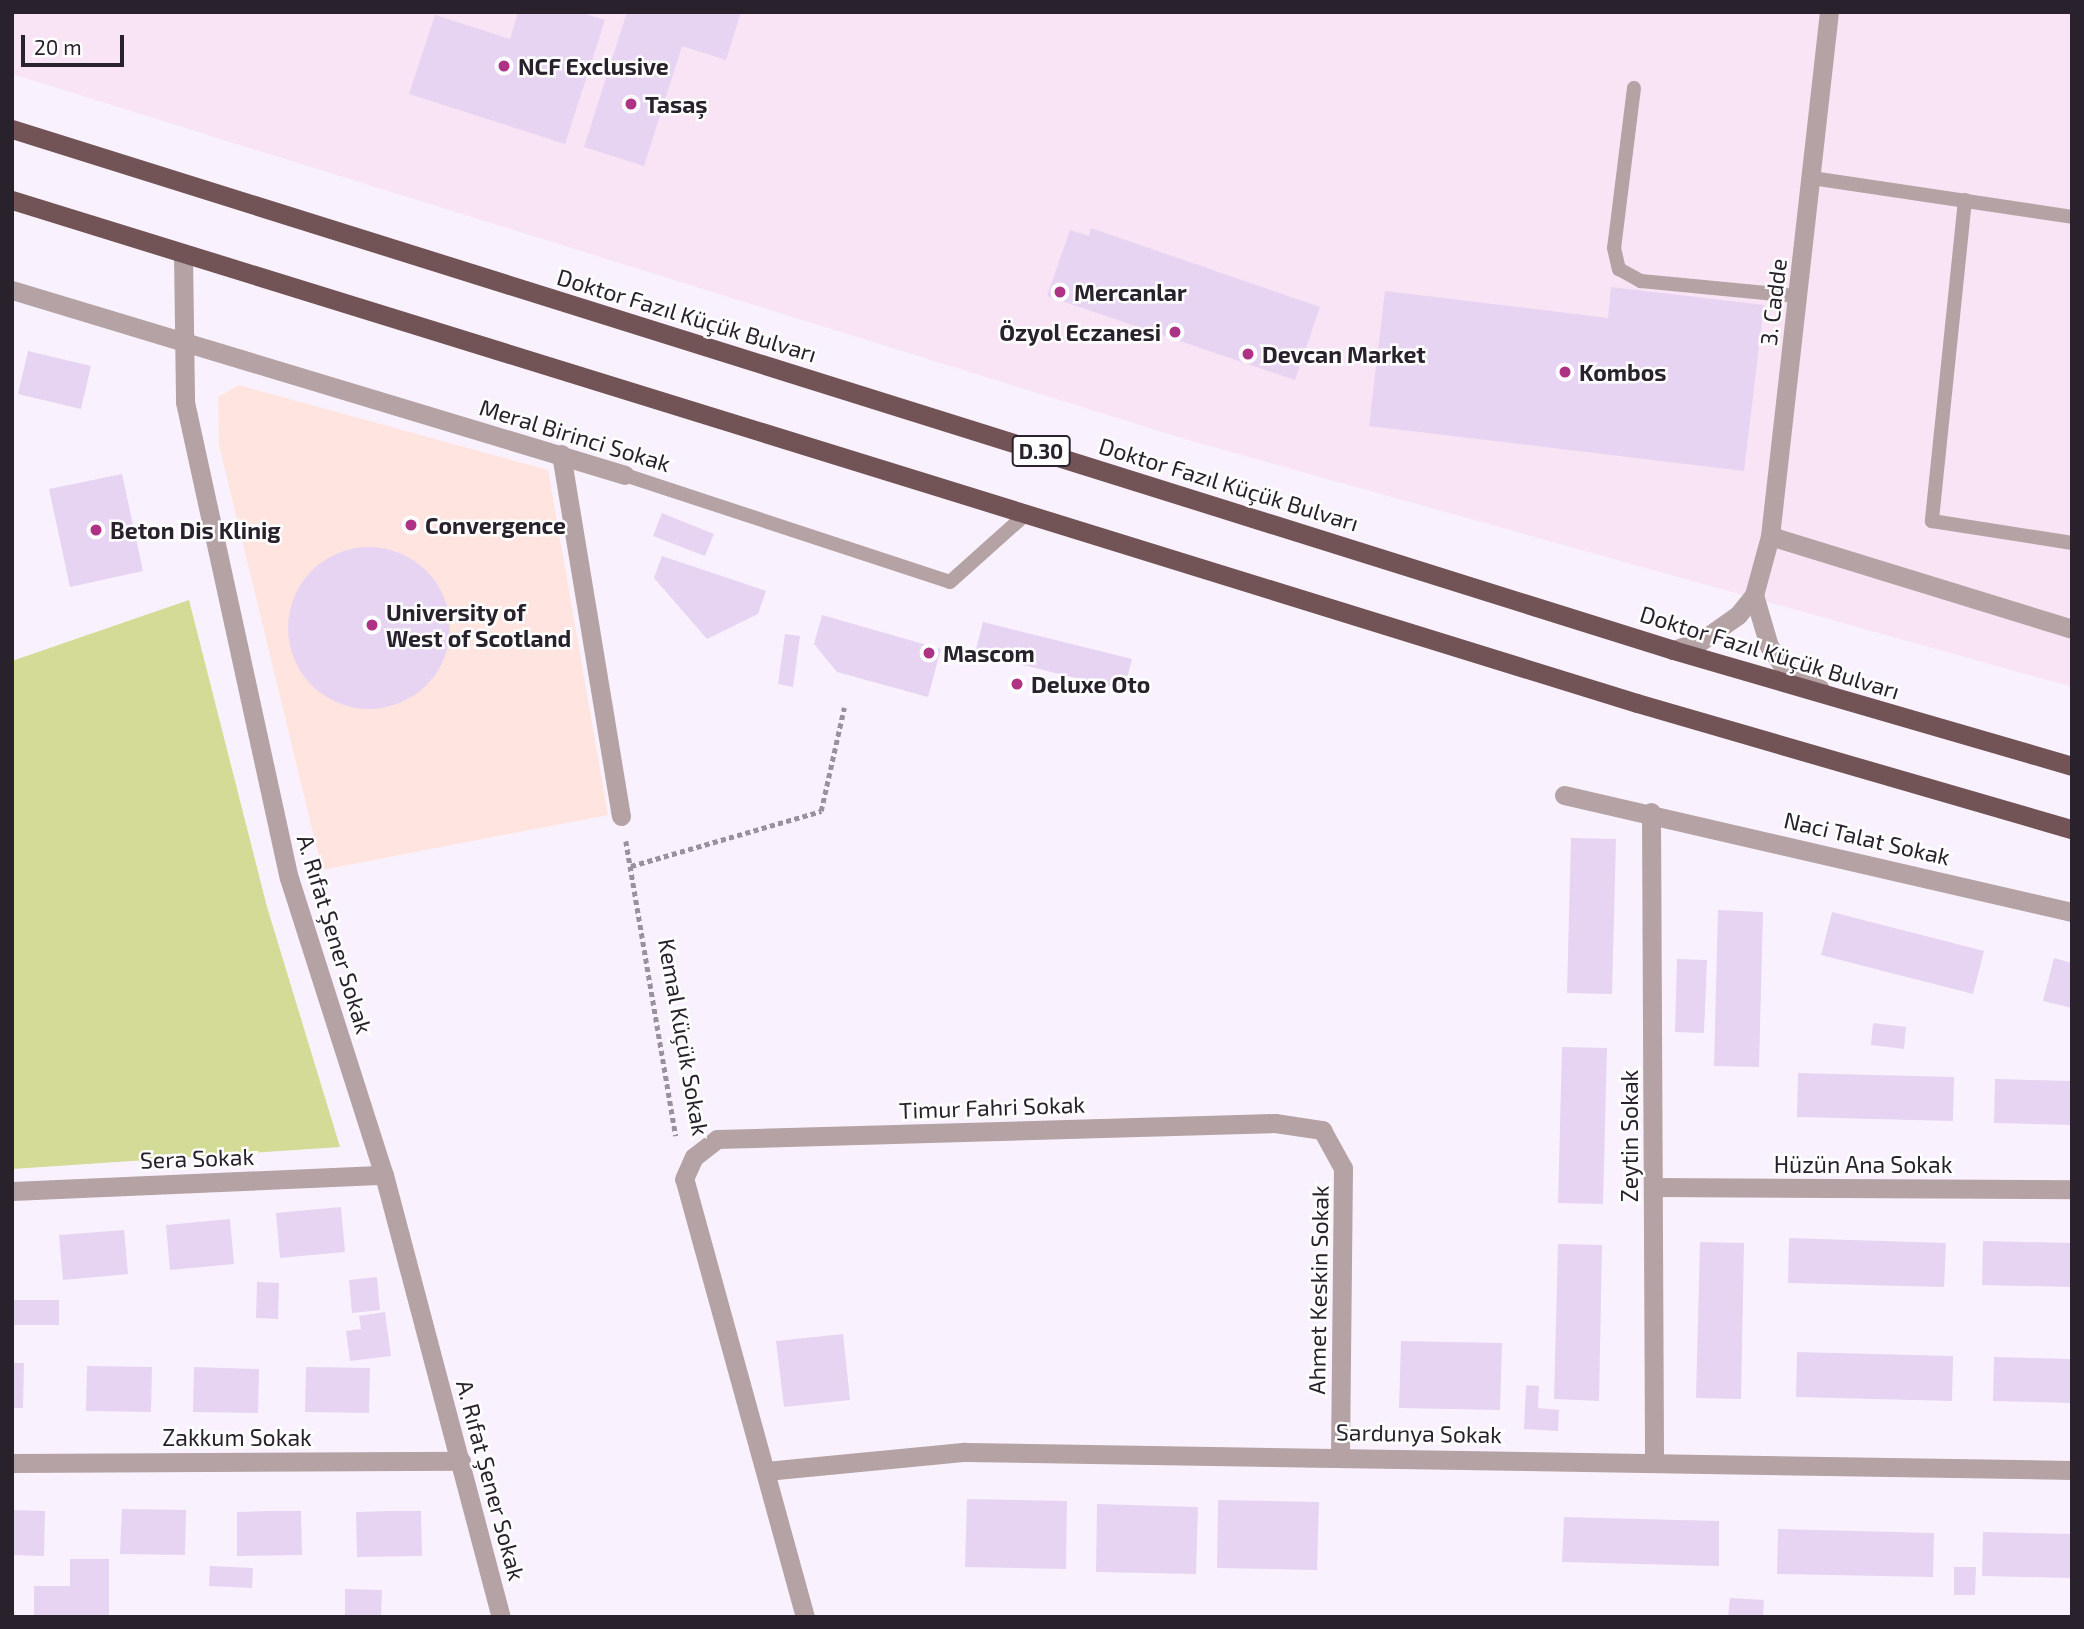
<!DOCTYPE html>
<html>
<head>
<meta charset="utf-8">
<style>
	body { margin:0 }
	#map { position:relative; width:2084px; height:1629px; overflow:hidden; background:#f9f2fe; font-family:"Exo 2",sans-serif }
	div>[style] { position:absolute }
	.commercial>* { inset:0; background:#ffe4df }
	.industrial>* { inset:0; background:#f8e4f4 }
	.green>* { inset:0; background:#d3db96 }
	.building>* { inset:0; background:#e7d4f2 }
	.round { border-radius:50% }
	.path>* { height:4.5px; margin-top:-2.25px; transform-origin:0; background:repeating-linear-gradient(90deg,#99929d 0 5px,transparent 0 8.5px) }
	.service>* { height:14px; margin:-7px; padding:0 7px; transform-origin:7px; border-radius:7px; background:#b4a2a4 }
	.minor>* { height:19px; margin:-9.5px; padding:0 9.5px; transform-origin:9.5px; border-radius:9.5px; background:#b4a2a4 }
	.tertiary>* { height:19px; margin:-9.5px; padding:0 9.5px; transform-origin:9.5px; border-radius:9.5px; background:#b4a2a4 }
	.trunk>* { height:19px; margin:-9.5px; padding:0 9.5px; transform-origin:9.5px; border-radius:9.5px; background:#725356 }
	.dots>* { width:19px; height:19px; translate:-50% -50%; box-sizing:border-box; border:4px solid #fff; border-radius:50% }
	span { translate:-50% -50%; white-space:nowrap; text-align:center; line-height:1.15; -webkit-text-stroke:5px #fff; paint-order:stroke }
	.shield-label span { padding:2px 5px; background:#fff; border:2px solid; border-radius:5px; -webkit-text-stroke-width:0 }
	.shield-label { font-size:21px; color:#29222d; font-weight:700 }
	.poi-label { font-size:23px; color:#29222d; font-weight:700 }
	.left { translate:0 -50%; text-align:left }
	.right { translate:-100% -50%; text-align:right }
	.street-label { font-size:23px; color:#29222d }
	.frame { position:absolute; inset:0; border:14px solid #29222d; pointer-events:none }
	.scale { position:absolute; left:21px; top:35px; width:103px; height:32px; box-sizing:border-box; border:4px solid #29222d; border-top:0; padding-left:9px; font-size:21px; line-height:24px; white-space:nowrap; color:#29222d; -webkit-text-stroke:5px #fff; paint-order:stroke }
</style>
</head>
<body>
<div id="map">
	<div class="commercial">
		<i style="clip-path:polygon(239px 385px,548px 470px,608px 815px,322px 870px,219px 445px,218px 397px)"></i>
	</div>
	<div class="industrial">
		<i style="clip-path:polygon(12px 12px,2072px 12px,2072px 687px,1188px 440px,12px 74px)"></i>
	</div>
	<div class="green">
		<i style="clip-path:polygon(189px 600px,267px 907px,340px 1147px,12px 1169px,12px 661px)"></i>
	</div>
	<div class="building">
		<i style="clip-path:polygon(518px 12px,579px 12px,605px 20px,565px 144px,409px 94px,435px 15px,510px 39px)"></i>
		<i style="clip-path:polygon(627px 12px,741px 12px,726px 60px,682px 46px,644px 166px,584px 147px)"></i>
		<i style="clip-path:polygon(1091px 228px,1320px 307px,1295px 380px,1047px 296px,1070px 230px,1089px 236px)"></i>
		<i style="clip-path:polygon(1611px 287px,1764px 305px,1744px 471px,1369px 426px,1385px 291px,1608px 318px)"></i>
		<i style="clip-path:polygon(28px 351px,91px 366px,81px 409px,18px 394px)"></i>
		<i style="clip-path:polygon(122px 474px,143px 571px,70px 587px,49px 489px)"></i>
		<i style="clip-path:polygon(662px 513px,714px 534px,705px 556px,653px 536px)"></i>
		<i class="round" style="left:288px;top:547px;width:162px;height:162px"></i>
		<i style="clip-path:polygon(662px 556px,766px 591px,758px 614px,707px 639px,654px 578px)"></i>
		<i style="clip-path:polygon(822px 615px,941px 649px,928px 697px,837px 672px,814px 644px)"></i>
		<i style="clip-path:polygon(983px 622px,1132px 659px,1124px 690px,975px 653px)"></i>
		<i style="clip-path:polygon(785px 634px,800px 636px,793px 687px,778px 684px)"></i>
		<i style="clip-path:polygon(1571px 838px,1616px 839px,1612px 994px,1567px 993px)"></i>
		<i style="clip-path:polygon(1718px 910px,1763px 912px,1759px 1067px,1714px 1066px)"></i>
		<i style="clip-path:polygon(1832px 912px,1984px 951px,1973px 994px,1821px 955px)"></i>
		<i style="clip-path:polygon(2054px 958px,2072px 963px,2072px 1008px,2043px 1001px)"></i>
		<i style="clip-path:polygon(1677px 959px,1707px 960px,1704px 1033px,1675px 1032px)"></i>
		<i style="clip-path:polygon(1873px 1023px,1906px 1027px,1904px 1049px,1871px 1045px)"></i>
		<i style="clip-path:polygon(1562px 1047px,1607px 1048px,1603px 1204px,1558px 1203px)"></i>
		<i style="clip-path:polygon(1798px 1073px,1954px 1077px,1953px 1121px,1797px 1117px)"></i>
		<i style="clip-path:polygon(1995px 1079px,2072px 1081px,2072px 1125px,1994px 1123px)"></i>
		<i style="clip-path:polygon(341px 1207px,345px 1252px,280px 1258px,276px 1213px)"></i>
		<i style="clip-path:polygon(230px 1219px,234px 1264px,170px 1270px,166px 1225px)"></i>
		<i style="clip-path:polygon(124px 1230px,128px 1274px,63px 1280px,59px 1235px)"></i>
		<i style="clip-path:polygon(1789px 1238px,1946px 1243px,1944px 1287px,1788px 1283px)"></i>
		<i style="clip-path:polygon(1983px 1241px,2072px 1243px,2072px 1287px,1982px 1285px)"></i>
		<i style="clip-path:polygon(1700px 1242px,1744px 1243px,1741px 1399px,1696px 1398px)"></i>
		<i style="clip-path:polygon(1558px 1244px,1602px 1245px,1599px 1401px,1554px 1399px)"></i>
		<i style="clip-path:polygon(377px 1277px,380px 1310px,352px 1313px,349px 1280px)"></i>
		<i style="clip-path:polygon(257px 1282px,279px 1283px,278px 1319px,256px 1318px)"></i>
		<i style="clip-path:polygon(12px 1300px,59px 1300px,59px 1325px,12px 1325px)"></i>
		<i style="clip-path:polygon(385px 1312px,391px 1356px,350px 1361px,346px 1331px,361px 1329px,359px 1316px)"></i>
		<i style="clip-path:polygon(843px 1334px,850px 1400px,784px 1407px,776px 1341px)"></i>
		<i style="clip-path:polygon(1401px 1341px,1502px 1343px,1500px 1410px,1399px 1408px)"></i>
		<i style="clip-path:polygon(1797px 1352px,1953px 1356px,1952px 1401px,1796px 1397px)"></i>
		<i style="clip-path:polygon(1994px 1357px,2072px 1359px,2072px 1403px,1993px 1401px)"></i>
		<i style="clip-path:polygon(12px 1363px,24px 1363px,23px 1408px,12px 1408px)"></i>
		<i style="clip-path:polygon(87px 1366px,152px 1367px,151px 1412px,86px 1411px)"></i>
		<i style="clip-path:polygon(194px 1367px,259px 1369px,258px 1413px,193px 1412px)"></i>
		<i style="clip-path:polygon(306px 1367px,370px 1368px,369px 1413px,305px 1412px)"></i>
		<i style="clip-path:polygon(1526px 1385px,1539px 1386px,1538px 1408px,1559px 1410px,1558px 1431px,1524px 1429px)"></i>
		<i style="clip-path:polygon(967px 1499px,1067px 1501px,1066px 1569px,965px 1567px)"></i>
		<i style="clip-path:polygon(1218px 1500px,1319px 1502px,1317px 1570px,1217px 1568px)"></i>
		<i style="clip-path:polygon(1097px 1504px,1198px 1507px,1196px 1574px,1096px 1572px)"></i>
		<i style="clip-path:polygon(122px 1509px,186px 1510px,185px 1555px,120px 1554px)"></i>
		<i style="clip-path:polygon(12px 1510px,45px 1511px,44px 1556px,12px 1555px)"></i>
		<i style="clip-path:polygon(269px 1511px,301px 1511px,302px 1555px,237px 1556px,237px 1512px)"></i>
		<i style="clip-path:polygon(389px 1511px,421px 1511px,422px 1556px,357px 1557px,356px 1512px)"></i>
		<i style="clip-path:polygon(1564px 1517px,1719px 1521px,1719px 1566px,1562px 1562px)"></i>
		<i style="clip-path:polygon(1778px 1529px,1934px 1533px,1933px 1577px,1777px 1574px)"></i>
		<i style="clip-path:polygon(1983px 1532px,2072px 1534px,2072px 1578px,1982px 1576px)"></i>
		<i style="clip-path:polygon(70px 1559px,109px 1559px,109px 1616px,34px 1616px,34px 1586px,70px 1586px)"></i>
		<i style="clip-path:polygon(210px 1566px,253px 1568px,252px 1588px,209px 1586px)"></i>
		<i style="clip-path:polygon(1954px 1567px,1976px 1567px,1975px 1595px,1954px 1595px)"></i>
		<i style="clip-path:polygon(345px 1589px,382px 1590px,381px 1617px,345px 1617px)"></i>
		<i style="clip-path:polygon(1730px 1598px,1764px 1600px,1763px 1617px,1728px 1617px)"></i>
	</div>
	<div class="path">
		<i style="left:626px;top:841px;width:299px;rotate:80.4deg"></i>
		<i style="left:631px;top:866px;width:198px;rotate:-16.1deg"></i>
		<i style="left:821px;top:811px;width:106px;rotate:-77.4deg"></i>
	</div>
	<div class="service">
		<i style="left:1634px;top:88px;width:161px;rotate:97.1deg"></i>
		<i style="left:1614px;top:248px;width:22px;rotate:77deg"></i>
		<i style="left:1619px;top:269px;width:25px;rotate:29deg"></i>
		<i style="left:1641px;top:281px;width:158px;rotate:5.5deg"></i>
		<i style="left:1812px;top:178px;width:263px;rotate:8.5deg"></i>
		<i style="left:1965px;top:200px;width:323px;rotate:95.9deg"></i>
		<i style="left:1932px;top:521px;width:142px;rotate:8.9deg"></i>
		<i style="left:625px;top:475px;width:342px;rotate:18.2deg"></i>
		<i style="left:950px;top:582px;width:101px;rotate:-41.8deg"></i>
	</div>
	<div class="minor">
		<i style="left:183px;top:254px;width:148px;rotate:89.2deg"></i>
		<i style="left:185px;top:402px;width:487px;rotate:77.7deg"></i>
		<i style="left:289px;top:878px;width:312px;rotate:72.3deg"></i>
		<i style="left:384px;top:1175px;width:457px;rotate:75.2deg"></i>
		<i style="left:12px;top:290px;width:640px;rotate:16.79deg"></i>
		<i style="left:561px;top:454px;width:367px;rotate:80.6deg"></i>
		<i style="left:1770px;top:536px;width:316px;rotate:17.1deg"></i>
		<i style="left:1564px;top:795px;width:521px;rotate:12.97deg"></i>
		<i style="left:1651px;top:812px;width:648px;rotate:89.73deg"></i>
		<i style="left:1654px;top:1187px;width:418px;rotate:0.3deg"></i>
		<i style="left:12px;top:1191px;width:372px;rotate:-2.5deg"></i>
		<i style="left:12px;top:1463px;width:449px;rotate:-0.3deg"></i>
		<i style="left:766px;top:1471px;width:200px;rotate:-5.5deg"></i>
		<i style="left:965px;top:1452px;width:1107px;rotate:0.93deg"></i>
		<i style="left:805px;top:1617px;width:454px;rotate:-105.4deg"></i>
		<i style="left:684px;top:1179px;width:24px;rotate:-66deg"></i>
		<i style="left:694px;top:1157px;width:29px;rotate:-38deg"></i>
		<i style="left:717px;top:1139px;width:558px;rotate:-1.64deg"></i>
		<i style="left:1275px;top:1123px;width:48px;rotate:8.5deg"></i>
		<i style="left:1322px;top:1130px;width:43px;rotate:61.1deg"></i>
		<i style="left:1343px;top:1168px;width:288px;rotate:90.6deg"></i>
	</div>
	<div class="tertiary">
		<i style="left:1754px;top:595px;width:53px;rotate:73.6deg"></i>
		<i style="left:1769px;top:646px;width:29px;rotate:55deg"></i>
		<i style="left:1786px;top:670px;width:39px;rotate:29deg"></i>
		<i style="left:1673px;top:650px;width:29px;rotate:-18deg"></i>
		<i style="left:1701px;top:641px;width:45px;rotate:-35.1deg"></i>
		<i style="left:1738px;top:615px;width:26px;rotate:-51deg"></i>
		<i style="left:1754px;top:595px;width:61px;rotate:-74.8deg"></i>
		<i style="left:1770px;top:536px;width:527px;rotate:-83.58deg"></i>
	</div>
	<div class="trunk">
		<i style="left:12px;top:129px;width:1741px;rotate:17.41deg"></i>
		<i style="left:1673px;top:650px;width:416px;rotate:16.2deg"></i>
		<i style="left:12px;top:200px;width:1701px;rotate:17.2deg"></i>
		<i style="left:1637px;top:703px;width:453px;rotate:16.2deg"></i>
	</div>
	<div class="dots">
		<i style="left:504px;top:66px;background:#af3384"></i>
		<i style="left:631px;top:104px;background:#af3384"></i>
		<i style="left:1060px;top:292px;background:#af3384"></i>
		<i style="left:1175px;top:332px;background:#af3384"></i>
		<i style="left:1248px;top:354px;background:#af3384"></i>
		<i style="left:1565px;top:372px;background:#af3384"></i>
		<i style="left:411px;top:525px;background:#af3384"></i>
		<i style="left:96px;top:530px;background:#af3384"></i>
		<i style="left:372px;top:625px;background:#af3384"></i>
		<i style="left:929px;top:653px;background:#af3384"></i>
		<i style="left:1017px;top:684px;background:#af3384"></i>
	</div>
	<div class="shield-label">
		<span style="left:1041px;top:451px">D.30</span>
	</div>
	<div class="poi-label">
		<span class="left" style="left:518px;top:66px">NCF Exclusive</span>
		<span class="left" style="left:645px;top:104px">Tasaş</span>
		<span class="left" style="left:1074px;top:292px">Mercanlar</span>
		<span class="right" style="left:1161px;top:332px">Özyol Eczanesi</span>
		<span class="left" style="left:1262px;top:354px">Devcan Market</span>
		<span class="left" style="left:1579px;top:372px">Kombos</span>
		<span class="left" style="left:425px;top:525px">Convergence</span>
		<span class="left" style="left:110px;top:530px">Beton Dis Klinig</span>
		<span class="left" style="left:386px;top:625px">University of<br>West of Scotland</span>
		<span class="left" style="left:943px;top:653px">Mascom</span>
		<span class="left" style="left:1031px;top:684px">Deluxe Oto</span>
	</div>
	<div class="street-label">
		<span style="left:1773px;top:302px;rotate:-83deg">3. Cadde</span>
		<span style="left:687px;top:315px;rotate:17deg">Doktor Fazıl Küçük Bulvarı</span>
		<span style="left:575px;top:435px;rotate:17deg">Meral Birinci Sokak</span>
		<span style="left:1229px;top:484px;rotate:17deg">Doktor Fazıl Küçük Bulvarı</span>
		<span style="left:1770px;top:652px;rotate:17deg">Doktor Fazıl Küçük Bulvarı</span>
		<span style="left:1867px;top:838px;rotate:13deg">Naci Talat Sokak</span>
		<span style="left:335px;top:934px;rotate:73deg">A. Rıfat Şener Sokak</span>
		<span style="left:684px;top:1037px;rotate:80deg">Kemal Küçük Sokak</span>
		<span style="left:992px;top:1107px;rotate:-2deg">Timur Fahri Sokak</span>
		<span style="left:1629px;top:1136px;rotate:-90deg">Zeytin Sokak</span>
		<span style="left:197px;top:1158px;rotate:-2deg">Sera Sokak</span>
		<span style="left:1863px;top:1164px">Hüzün Ana Sokak</span>
		<span style="left:1318px;top:1290px;rotate:-89deg">Ahmet Keskin Sokak</span>
		<span style="left:1419px;top:1433px;rotate:1deg">Sardunya Sokak</span>
		<span style="left:237px;top:1437px">Zakkum Sokak</span>
		<span style="left:491px;top:1480px;rotate:75deg">A. Rıfat Şener Sokak</span>
	</div>
	<div class="frame"></div>
	<div class="scale">20 m</div>
</div>
</body>
</html>
